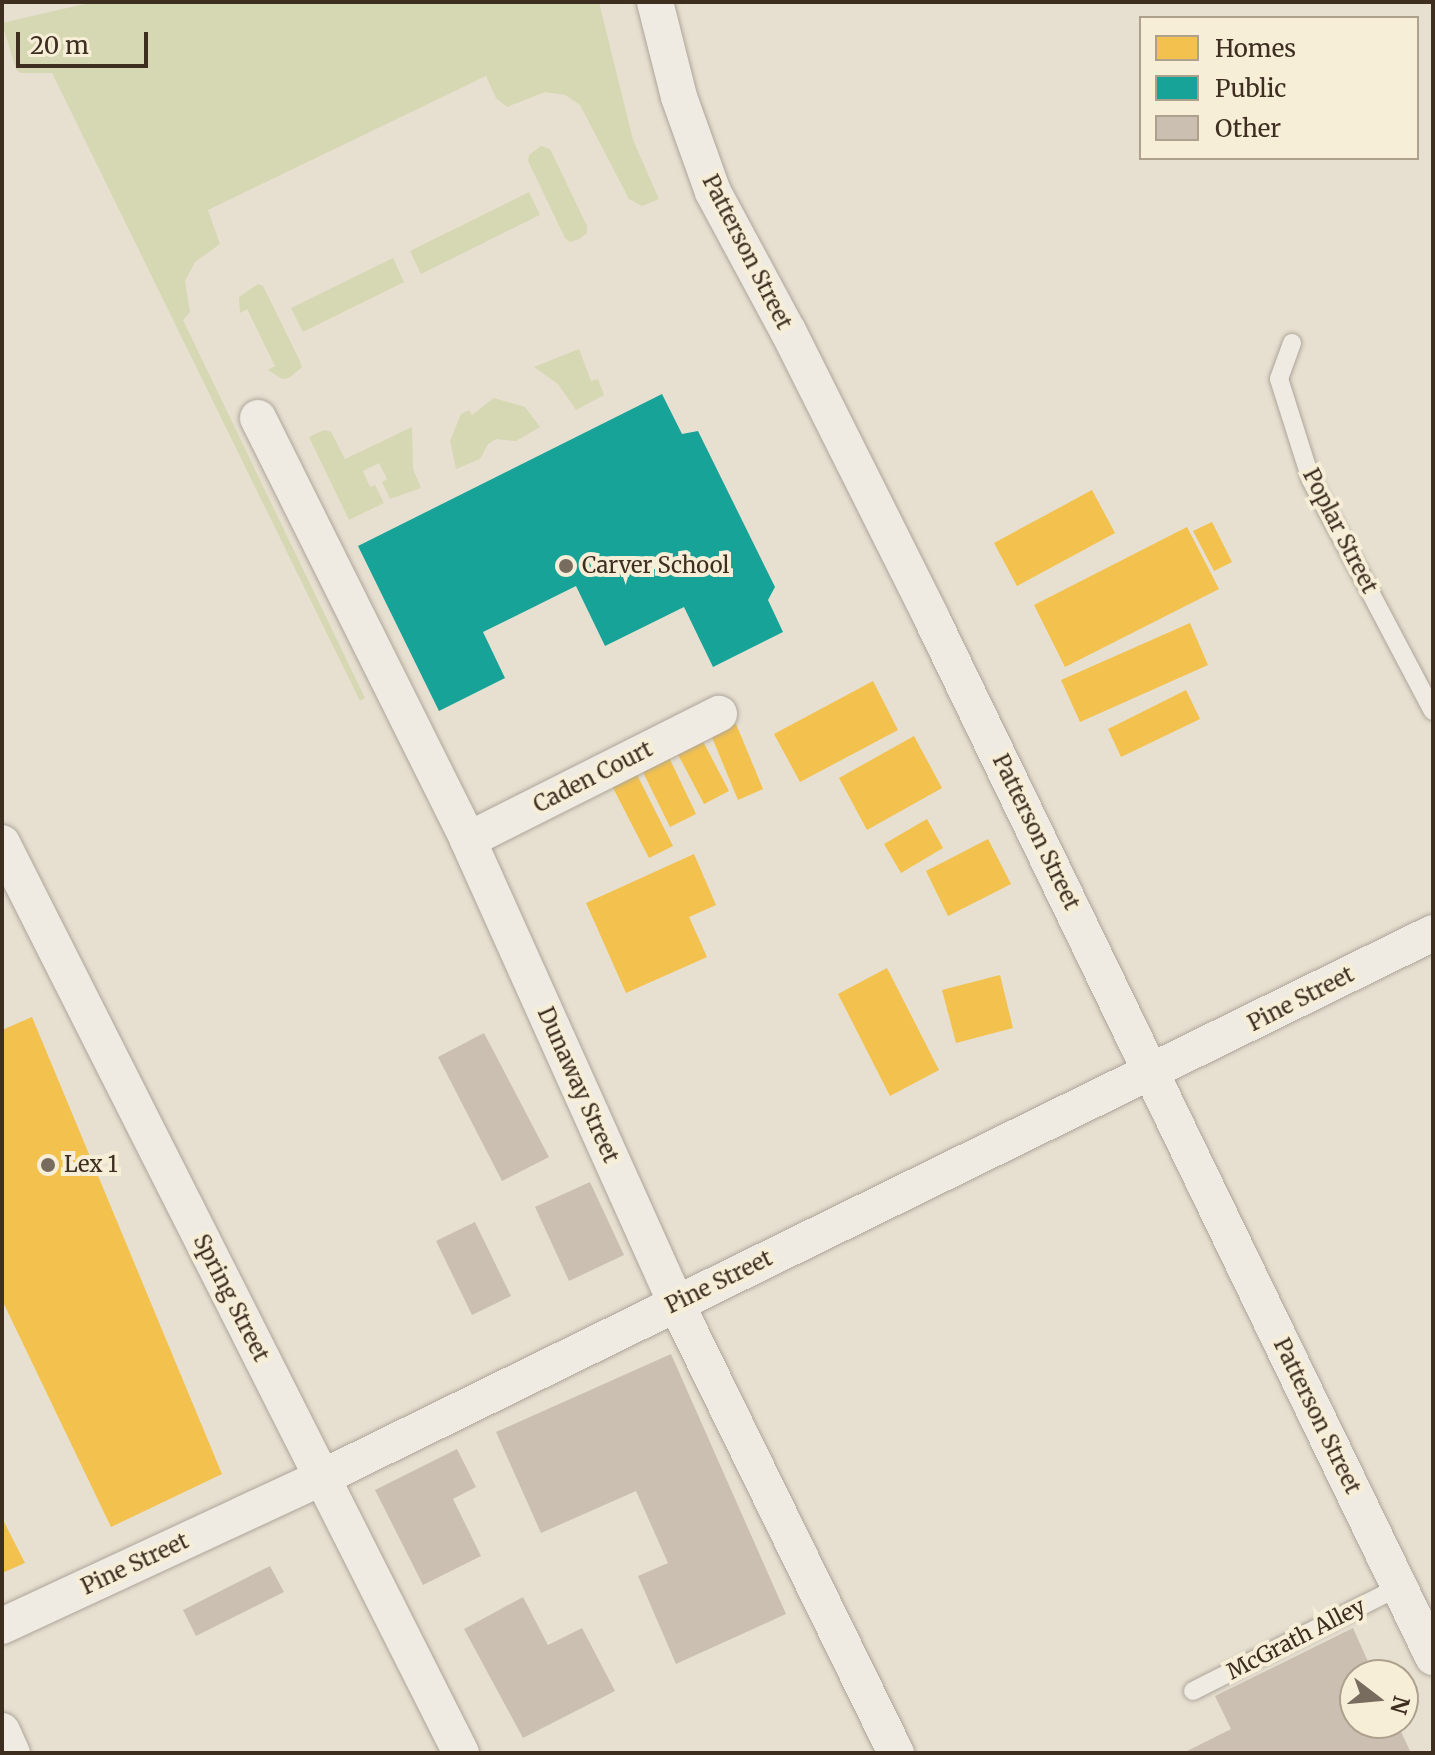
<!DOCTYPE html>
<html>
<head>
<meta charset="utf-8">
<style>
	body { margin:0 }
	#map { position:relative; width:1435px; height:1755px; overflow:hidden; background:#e7e0d1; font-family:Merriweather,serif }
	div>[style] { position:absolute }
	.green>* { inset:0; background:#d6d7b3 }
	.homes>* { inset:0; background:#f2c14e }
	.public>* { inset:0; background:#17a398 }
	.building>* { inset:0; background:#cbbfb2 }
	.roads { filter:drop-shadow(0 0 2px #ada599) drop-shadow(0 0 2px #ada599) }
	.service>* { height:18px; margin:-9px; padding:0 9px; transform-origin:9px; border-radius:9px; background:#efebe3 }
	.minor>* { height:36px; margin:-18px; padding:0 18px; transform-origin:18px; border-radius:18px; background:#efebe3 }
	.dots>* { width:22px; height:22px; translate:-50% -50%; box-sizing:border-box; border:4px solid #f7eed8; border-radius:50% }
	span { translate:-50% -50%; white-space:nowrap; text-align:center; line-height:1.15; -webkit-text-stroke:8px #f7eed8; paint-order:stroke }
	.street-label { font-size:22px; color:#3d2e20 }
	.poi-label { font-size:22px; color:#3d2e20 }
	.left { translate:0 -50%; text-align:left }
	.frame { position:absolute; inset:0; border:4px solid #3d2e20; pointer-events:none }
	.legend { position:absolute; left:1139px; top:16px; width:280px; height:144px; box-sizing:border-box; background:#f7eed8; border:2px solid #ada18e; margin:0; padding:10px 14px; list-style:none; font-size:24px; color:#3d2e20 }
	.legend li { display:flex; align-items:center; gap:16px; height:40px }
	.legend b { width:40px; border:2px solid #ada18e }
	.north { position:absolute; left:1339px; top:1659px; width:80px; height:80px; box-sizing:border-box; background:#f7eed8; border:2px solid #ada18e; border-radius:50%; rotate:106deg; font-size:22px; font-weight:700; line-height:32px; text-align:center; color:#3d2e20 }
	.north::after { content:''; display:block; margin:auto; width:28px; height:36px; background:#786c5e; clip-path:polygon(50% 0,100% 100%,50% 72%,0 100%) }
	.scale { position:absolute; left:16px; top:32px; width:132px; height:36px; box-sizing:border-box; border:4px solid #3d2e20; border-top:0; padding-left:10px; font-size:24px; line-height:28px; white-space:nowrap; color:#3d2e20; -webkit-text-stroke:6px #f7eed8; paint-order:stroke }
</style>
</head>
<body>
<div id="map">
	<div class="green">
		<i style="clip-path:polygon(93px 2px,599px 2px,633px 140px,659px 199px,642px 206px,629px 199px,580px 105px,565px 95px,545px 92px,507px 107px,496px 98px,486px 76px,208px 210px,220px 244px,195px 262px,185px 281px,190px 312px,183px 320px,365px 698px,360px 701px,52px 73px,20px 73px,16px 69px,2px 23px)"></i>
		<i style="clip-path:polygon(541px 146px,550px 149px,587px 226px,587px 233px,579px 239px,570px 242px,565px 238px,528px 161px,529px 155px)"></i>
		<i style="clip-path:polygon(529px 192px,540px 215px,421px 274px,410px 251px)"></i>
		<i style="clip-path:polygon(393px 258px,404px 282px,303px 332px,291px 308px)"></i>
		<i style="clip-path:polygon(258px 284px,263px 286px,299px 359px,302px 367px,289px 378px,282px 379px,268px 370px,275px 366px,247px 309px,240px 313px,239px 297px)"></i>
		<i style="clip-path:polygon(579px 349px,591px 381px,598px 379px,604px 395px,576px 410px,558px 384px,534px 367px)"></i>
		<i style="clip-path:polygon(494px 398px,525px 407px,540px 427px,516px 441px,496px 439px,488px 444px,480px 459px,456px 469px,450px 441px,461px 414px,469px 410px,472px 415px)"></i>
		<i style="clip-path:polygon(412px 427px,413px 469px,421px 488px,390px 499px,382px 482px,387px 479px,379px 463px,363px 471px,370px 487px,375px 485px,384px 503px,349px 520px,309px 437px,324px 430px,331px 432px,345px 459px)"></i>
	</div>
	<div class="homes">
		<i style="clip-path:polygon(1092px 490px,1115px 533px,1017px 586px,994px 543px)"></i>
		<i style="clip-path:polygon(1212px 522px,1232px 562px,1214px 571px,1193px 531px)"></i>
		<i style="clip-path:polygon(1187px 527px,1219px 589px,1065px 667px,1034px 605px)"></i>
		<i style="clip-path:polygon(1190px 623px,1208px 665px,1080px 722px,1061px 680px)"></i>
		<i style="clip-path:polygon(873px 681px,898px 730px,800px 782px,774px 734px)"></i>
		<i style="clip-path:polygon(1186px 690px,1200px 719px,1121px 757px,1108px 729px)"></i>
		<i style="clip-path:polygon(736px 724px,763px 789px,738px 800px,711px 735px)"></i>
		<i style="clip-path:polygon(697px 730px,729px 791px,704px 804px,672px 743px)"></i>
		<i style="clip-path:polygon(914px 736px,942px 788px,867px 830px,839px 778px)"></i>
		<i style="clip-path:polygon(666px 751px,696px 814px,670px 827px,639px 764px)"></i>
		<i style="clip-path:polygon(632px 765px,673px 846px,649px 858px,608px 778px)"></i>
		<i style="clip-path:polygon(927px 819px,943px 848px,901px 873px,884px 844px)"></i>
		<i style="clip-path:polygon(988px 839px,1011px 884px,948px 916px,926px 871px)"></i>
		<i style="clip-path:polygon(694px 854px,716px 905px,689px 917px,707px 957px,626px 993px,586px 903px)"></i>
		<i style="clip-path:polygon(887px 968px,939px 1070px,890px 1096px,838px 994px)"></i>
		<i style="clip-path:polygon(1000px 975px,1013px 1028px,956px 1043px,942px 990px)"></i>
		<i style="clip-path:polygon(32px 1017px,222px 1474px,111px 1527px,2px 1300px,2px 1030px)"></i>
		<i style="clip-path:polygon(2px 1518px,25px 1563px,2px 1573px)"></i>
	</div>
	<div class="public">
		<i style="clip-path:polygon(662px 394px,682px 434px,698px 431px,775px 587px,768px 600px,783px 632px,713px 667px,684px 607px,605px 646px,576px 586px,483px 632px,505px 678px,439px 711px,358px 546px)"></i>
	</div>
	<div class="building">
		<i style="clip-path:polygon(484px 1033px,549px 1157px,502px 1181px,438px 1057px)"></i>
		<i style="clip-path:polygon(590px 1182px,624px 1255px,569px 1281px,535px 1207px)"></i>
		<i style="clip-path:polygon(475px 1222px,511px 1296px,472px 1315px,436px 1241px)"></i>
		<i style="clip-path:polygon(671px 1354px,786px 1614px,676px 1664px,638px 1576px,668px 1563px,636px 1491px,541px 1533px,496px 1432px)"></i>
		<i style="clip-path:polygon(457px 1449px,476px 1487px,453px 1499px,481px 1556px,423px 1585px,375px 1490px)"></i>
		<i style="clip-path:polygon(270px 1566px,284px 1592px,196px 1636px,183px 1610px)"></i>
		<i style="clip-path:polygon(523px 1597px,548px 1645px,582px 1628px,615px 1691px,523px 1738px,464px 1629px)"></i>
		<i style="clip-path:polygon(1353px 1628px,1374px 1675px,1355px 1675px,1355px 1723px,1397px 1723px,1411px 1753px,1183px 1753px,1231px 1729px,1215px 1696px)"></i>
	</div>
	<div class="roads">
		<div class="service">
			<i style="left:1292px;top:343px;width:38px;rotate:110deg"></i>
			<i style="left:1279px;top:379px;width:106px;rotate:72.4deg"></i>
			<i style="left:1311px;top:480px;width:261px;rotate:62.2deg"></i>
			<i style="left:1193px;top:1691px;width:231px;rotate:-26.8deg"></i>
		</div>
		<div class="minor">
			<i style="left:655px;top:2px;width:98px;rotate:75.8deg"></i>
			<i style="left:679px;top:97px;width:101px;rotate:70.3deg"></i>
			<i style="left:713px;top:192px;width:158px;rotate:61.7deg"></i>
			<i style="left:788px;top:331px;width:320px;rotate:63.4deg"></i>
			<i style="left:931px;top:617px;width:1155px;rotate:64.23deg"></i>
			<i style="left:258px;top:418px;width:471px;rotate:63.5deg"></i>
			<i style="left:468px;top:840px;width:508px;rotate:65.81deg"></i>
			<i style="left:676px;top:1303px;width:501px;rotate:63.95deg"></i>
			<i style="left:468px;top:840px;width:281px;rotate:-26.7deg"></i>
			<i style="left:2px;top:843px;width:1019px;rotate:63.23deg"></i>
			<i style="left:2px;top:1626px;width:352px;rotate:-24.9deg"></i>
			<i style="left:321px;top:1478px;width:1238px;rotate:-26.11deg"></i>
			<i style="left:2px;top:1731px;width:24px;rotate:66deg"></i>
		</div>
	</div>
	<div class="dots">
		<i style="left:566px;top:566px;background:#786c5e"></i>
		<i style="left:48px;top:1165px;background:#786c5e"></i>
	</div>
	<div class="street-label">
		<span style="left:747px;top:252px;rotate:63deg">Patterson Street</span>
		<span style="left:1340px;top:531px;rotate:63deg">Poplar Street</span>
		<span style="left:593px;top:777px;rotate:-27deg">Caden Court</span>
		<span style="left:1036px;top:832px;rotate:64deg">Patterson Street</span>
		<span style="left:1301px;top:999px;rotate:-27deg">Pine Street</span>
		<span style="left:578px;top:1085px;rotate:66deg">Dunaway Street</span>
		<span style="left:719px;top:1282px;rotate:-26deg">Pine Street</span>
		<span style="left:231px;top:1298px;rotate:63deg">Spring Street</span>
		<span style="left:1317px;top:1416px;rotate:64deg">Patterson Street</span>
		<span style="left:135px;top:1564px;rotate:-25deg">Pine Street</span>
		<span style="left:1296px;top:1639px;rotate:-27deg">McGrath Alley</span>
	</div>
	<div class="poi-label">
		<span class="left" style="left:582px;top:566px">Carver School</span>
		<span class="left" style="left:64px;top:1165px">Lex 1</span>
	</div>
	<div class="frame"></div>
	<ul class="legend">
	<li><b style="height:22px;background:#f2c14e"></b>Homes</li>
	<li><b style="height:22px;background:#17a398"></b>Public</li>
	<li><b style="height:22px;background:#cbbfb2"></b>Other</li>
	</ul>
	<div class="north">N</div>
	<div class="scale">20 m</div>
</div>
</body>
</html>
